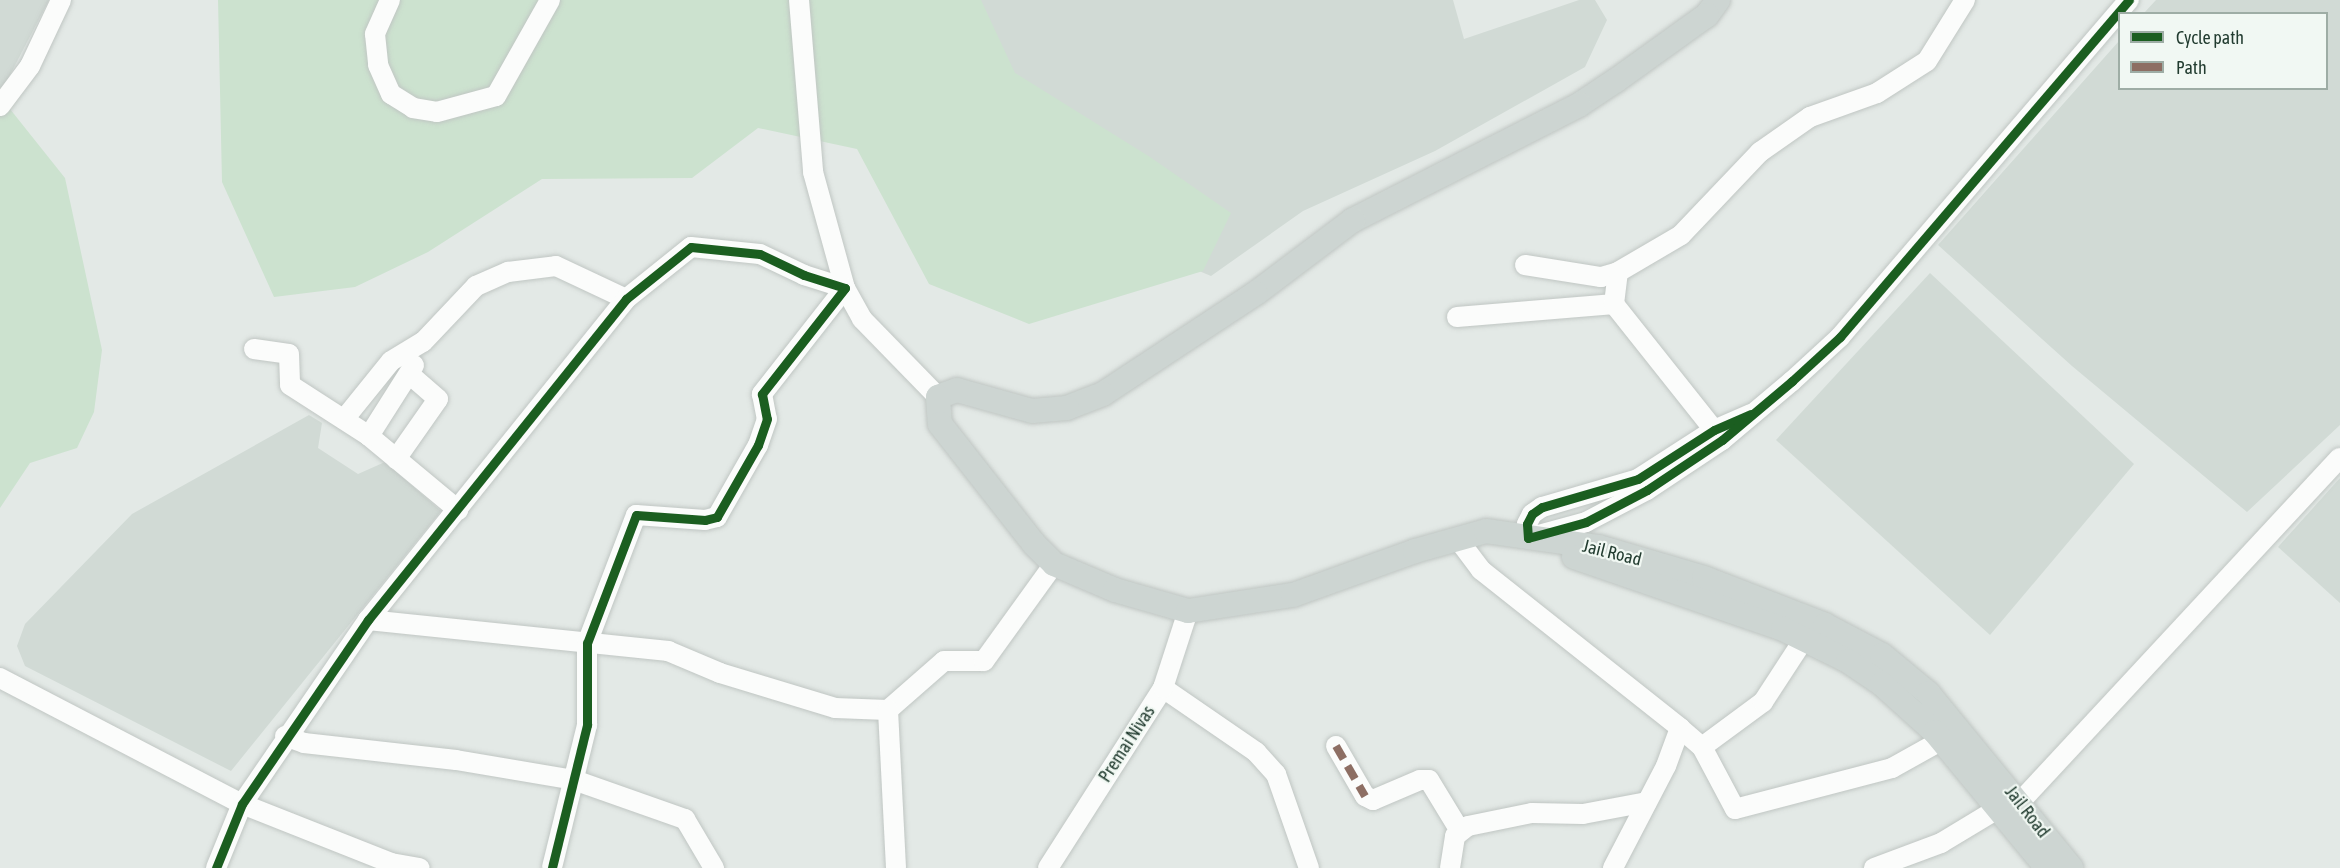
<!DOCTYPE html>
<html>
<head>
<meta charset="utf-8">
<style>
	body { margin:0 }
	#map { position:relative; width:2340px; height:868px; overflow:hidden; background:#e3e9e6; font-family:"Asap Condensed",sans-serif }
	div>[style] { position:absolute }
	.built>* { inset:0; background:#d1dad5 }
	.green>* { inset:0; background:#cce2cf }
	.roads { filter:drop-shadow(0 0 2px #c0c6c3) drop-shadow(0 0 2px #c0c6c3) }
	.minor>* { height:20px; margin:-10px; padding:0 10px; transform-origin:10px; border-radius:10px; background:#fbfcfb }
	.major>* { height:24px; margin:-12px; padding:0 12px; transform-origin:12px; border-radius:12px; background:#cdd5d2 }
	.quiet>* { height:8px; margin-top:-4px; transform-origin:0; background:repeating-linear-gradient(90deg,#8d6e63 0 15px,transparent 0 23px) }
	.cycleway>* { height:9px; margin:-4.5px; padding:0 4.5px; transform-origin:4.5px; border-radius:4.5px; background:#1b5e20 }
	span { translate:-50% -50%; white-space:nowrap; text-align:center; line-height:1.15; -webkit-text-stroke:4.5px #f1f8f3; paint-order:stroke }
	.street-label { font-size:18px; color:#223c30 }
	.legend { position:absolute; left:2118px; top:12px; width:210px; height:78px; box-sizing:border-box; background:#f1f8f3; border:2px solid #9eada5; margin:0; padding:8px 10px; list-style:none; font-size:18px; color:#223c30 }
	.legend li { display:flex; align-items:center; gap:12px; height:30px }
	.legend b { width:30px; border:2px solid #9eada5 }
</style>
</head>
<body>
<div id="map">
	<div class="built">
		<i style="clip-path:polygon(0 0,49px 0,0 94px)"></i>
		<i style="clip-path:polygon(888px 0,1453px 0,1464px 39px,1579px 0,1595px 0,1607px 20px,1585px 67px,1435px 151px,1303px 211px,1211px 276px,1021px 196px)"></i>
		<i style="clip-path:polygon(2156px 0,2340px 0,2340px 425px,2247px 512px,2072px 366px,1938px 245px,2119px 41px,2120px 88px,2326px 88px,2326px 14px,2144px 13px)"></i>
		<i style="clip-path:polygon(1930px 273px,2134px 464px,1990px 635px,1776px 440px)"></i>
		<i style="clip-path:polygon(309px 415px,322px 423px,318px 448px,358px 474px,385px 462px,441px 511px,231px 771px,25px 666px,17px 646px,25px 624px,132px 514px)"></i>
		<i style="clip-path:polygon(2340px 478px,2340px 603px,2278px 547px)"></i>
	</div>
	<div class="green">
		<i style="clip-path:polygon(218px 0,981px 0,1015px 73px,1150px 157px,1231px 213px,1203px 271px,1029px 324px,929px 284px,857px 149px,758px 128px,692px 178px,542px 179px,428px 252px,355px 287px,274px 297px,222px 182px)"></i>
		<i style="clip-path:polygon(0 107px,10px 109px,65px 178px,102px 350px,94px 412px,77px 448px,30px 463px,0 508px)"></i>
	</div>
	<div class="roads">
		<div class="minor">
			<i style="left:390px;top:0;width:37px;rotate:114deg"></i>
			<i style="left:375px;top:34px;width:31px;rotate:84deg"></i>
			<i style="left:378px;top:65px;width:32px;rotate:66deg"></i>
			<i style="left:391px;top:94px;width:26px;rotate:32deg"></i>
			<i style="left:413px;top:108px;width:24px;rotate:9deg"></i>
			<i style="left:437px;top:112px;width:61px;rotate:-15.2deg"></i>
			<i style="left:496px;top:96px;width:110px;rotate:-60.6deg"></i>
			<i style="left:799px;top:0;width:173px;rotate:85.3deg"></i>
			<i style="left:813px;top:172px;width:120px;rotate:74.6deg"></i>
			<i style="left:845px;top:288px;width:35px;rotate:61deg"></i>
			<i style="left:862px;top:319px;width:109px;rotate:45.7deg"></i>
			<i style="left:0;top:106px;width:50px;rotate:-53.1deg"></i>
			<i style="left:30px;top:66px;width:73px;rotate:-64.8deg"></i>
			<i style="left:1525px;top:265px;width:77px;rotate:9deg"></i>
			<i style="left:1601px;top:277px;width:18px;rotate:-16deg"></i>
			<i style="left:1457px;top:317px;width:158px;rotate:-4.7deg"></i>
			<i style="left:254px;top:349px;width:35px;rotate:8deg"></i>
			<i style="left:289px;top:354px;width:31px;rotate:88deg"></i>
			<i style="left:290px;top:385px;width:94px;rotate:32.8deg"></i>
			<i style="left:369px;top:436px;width:116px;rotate:39.7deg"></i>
			<i style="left:1751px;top:414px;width:40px;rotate:156.6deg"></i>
			<i style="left:1714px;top:430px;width:90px;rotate:147.2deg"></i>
			<i style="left:1638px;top:479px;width:100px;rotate:163.7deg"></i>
			<i style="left:1542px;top:507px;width:12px;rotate:145deg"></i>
			<i style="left:1532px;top:514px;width:11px;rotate:117deg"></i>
			<i style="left:1527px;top:524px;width:14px;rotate:86deg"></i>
			<i style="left:1528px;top:538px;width:60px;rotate:-15.4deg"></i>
			<i style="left:1586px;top:522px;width:69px;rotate:-27.7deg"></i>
			<i style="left:1647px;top:490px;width:90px;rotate:-33.7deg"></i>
			<i style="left:1722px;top:440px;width:92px;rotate:-40.1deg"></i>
			<i style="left:1792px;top:381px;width:65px;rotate:-42.5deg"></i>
			<i style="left:1840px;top:337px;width:444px;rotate:-49.4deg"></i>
			<i style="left:345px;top:418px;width:73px;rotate:-51.1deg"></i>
			<i style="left:391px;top:361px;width:37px;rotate:-31deg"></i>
			<i style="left:423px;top:342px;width:77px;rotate:-46.6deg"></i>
			<i style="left:476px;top:286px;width:35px;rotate:-24deg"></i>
			<i style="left:508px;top:272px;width:48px;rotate:-7.1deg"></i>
			<i style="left:556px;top:266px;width:77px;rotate:25.2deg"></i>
			<i style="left:369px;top:436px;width:84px;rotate:-57.6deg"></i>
			<i style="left:1722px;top:440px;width:174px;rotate:-128.5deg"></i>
			<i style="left:1614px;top:304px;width:32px;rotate:-83deg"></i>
			<i style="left:1618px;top:272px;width:73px;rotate:-30.4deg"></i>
			<i style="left:1681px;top:235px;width:115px;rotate:-46.4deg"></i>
			<i style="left:1760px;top:152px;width:61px;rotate:-35deg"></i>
			<i style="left:1810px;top:117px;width:71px;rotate:-19.7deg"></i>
			<i style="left:1877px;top:93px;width:59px;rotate:-32.6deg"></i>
			<i style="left:1927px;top:61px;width:72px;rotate:-58.1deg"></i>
			<i style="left:396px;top:459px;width:73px;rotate:-55deg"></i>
			<i style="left:438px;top:399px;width:37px;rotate:-139deg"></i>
			<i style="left:1457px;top:538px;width:40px;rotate:53deg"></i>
			<i style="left:1481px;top:570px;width:254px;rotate:38.4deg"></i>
			<i style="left:1680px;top:728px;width:40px;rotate:110.2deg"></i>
			<i style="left:1666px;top:766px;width:115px;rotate:117.5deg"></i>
			<i style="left:368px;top:620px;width:302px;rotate:5.9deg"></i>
			<i style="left:668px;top:651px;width:56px;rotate:22.9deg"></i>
			<i style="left:720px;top:673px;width:120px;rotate:16.9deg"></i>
			<i style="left:835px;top:708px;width:53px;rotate:2.2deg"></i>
			<i style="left:888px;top:710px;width:74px;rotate:-41.2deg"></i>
			<i style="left:944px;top:661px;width:40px"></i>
			<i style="left:984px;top:661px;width:120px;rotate:-54.2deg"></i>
			<i style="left:0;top:678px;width:273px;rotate:27.5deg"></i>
			<i style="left:242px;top:804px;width:160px;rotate:21.6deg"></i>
			<i style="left:391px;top:863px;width:29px;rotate:10deg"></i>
			<i style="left:1163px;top:688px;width:113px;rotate:34.5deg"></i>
			<i style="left:1256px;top:752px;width:30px;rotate:48deg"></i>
			<i style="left:1276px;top:774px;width:100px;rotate:70.7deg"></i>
			<i style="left:888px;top:710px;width:158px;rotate:87.1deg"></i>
			<i style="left:1680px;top:728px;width:29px;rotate:41deg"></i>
			<i style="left:1702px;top:747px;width:70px;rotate:62deg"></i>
			<i style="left:1735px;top:809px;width:162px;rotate:-14.6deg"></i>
			<i style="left:1892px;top:768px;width:57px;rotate:-29.2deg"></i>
			<i style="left:285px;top:736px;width:20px;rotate:20deg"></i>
			<i style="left:304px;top:743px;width:153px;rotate:6.4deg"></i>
			<i style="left:456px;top:760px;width:120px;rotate:9.6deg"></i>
			<i style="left:574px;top:780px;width:118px;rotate:19.4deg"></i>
			<i style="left:685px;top:819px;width:57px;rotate:59.4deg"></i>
			<i style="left:1336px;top:746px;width:58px;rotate:59.9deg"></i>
			<i style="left:1365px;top:796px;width:9px;rotate:27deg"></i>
			<i style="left:1373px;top:800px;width:51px;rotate:-23.1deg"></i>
			<i style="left:1420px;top:780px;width:9px"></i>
			<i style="left:1429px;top:780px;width:60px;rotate:58.7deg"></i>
			<i style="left:1702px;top:747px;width:76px;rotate:-36.4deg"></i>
			<i style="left:1763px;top:702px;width:75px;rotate:-56.9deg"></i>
			<i style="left:2019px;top:803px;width:471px;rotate:-47.1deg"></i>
			<i style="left:216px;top:868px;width:69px;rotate:-67.9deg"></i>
			<i style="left:242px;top:804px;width:223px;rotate:-55.6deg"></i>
			<i style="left:368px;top:620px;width:412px;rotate:-51.2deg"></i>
			<i style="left:626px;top:299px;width:83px;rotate:-38.7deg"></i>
			<i style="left:691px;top:247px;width:69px;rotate:5.8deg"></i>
			<i style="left:760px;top:254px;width:49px;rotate:25.5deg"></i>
			<i style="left:804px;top:275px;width:43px;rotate:17.6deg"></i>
			<i style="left:845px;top:288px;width:135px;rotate:128.1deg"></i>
			<i style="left:762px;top:394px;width:25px;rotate:79deg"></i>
			<i style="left:767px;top:419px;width:28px;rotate:109deg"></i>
			<i style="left:758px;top:445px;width:83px;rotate:119.7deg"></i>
			<i style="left:717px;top:517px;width:12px;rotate:166deg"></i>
			<i style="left:705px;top:520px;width:69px;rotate:-175.9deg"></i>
			<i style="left:636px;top:515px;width:137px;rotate:110.9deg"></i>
			<i style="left:587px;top:643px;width:82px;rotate:90deg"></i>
			<i style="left:587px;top:725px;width:147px;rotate:103.8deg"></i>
			<i style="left:1048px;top:868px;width:214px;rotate:-57.4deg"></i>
			<i style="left:1163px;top:688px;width:81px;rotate:-72deg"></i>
			<i style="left:1450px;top:868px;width:32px;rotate:-81deg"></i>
			<i style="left:1455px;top:836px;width:16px;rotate:-38deg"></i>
			<i style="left:1468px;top:826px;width:65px;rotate:-11.5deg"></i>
			<i style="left:1532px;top:813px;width:51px;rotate:1.1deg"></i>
			<i style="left:1583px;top:814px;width:65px;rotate:-10.6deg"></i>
			<i style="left:1874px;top:868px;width:72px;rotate:-20.5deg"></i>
			<i style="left:1941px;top:843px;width:68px;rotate:-31.1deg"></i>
		</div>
		<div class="major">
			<i style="left:1718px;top:0;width:19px;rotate:126deg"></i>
			<i style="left:1707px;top:15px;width:113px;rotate:144.3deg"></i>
			<i style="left:1615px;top:81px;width:43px;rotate:146.3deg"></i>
			<i style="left:1579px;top:105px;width:254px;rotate:153deg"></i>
			<i style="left:1353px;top:220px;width:121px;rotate:143deg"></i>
			<i style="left:1256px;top:293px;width:183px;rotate:146.6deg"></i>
			<i style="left:1103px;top:394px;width:39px;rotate:159deg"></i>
			<i style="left:1067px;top:408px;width:35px;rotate:175deg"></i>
			<i style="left:1032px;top:411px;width:78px;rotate:-164.4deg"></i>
			<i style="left:957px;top:390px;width:20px;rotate:160deg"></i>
			<i style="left:938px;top:397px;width:27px;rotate:86deg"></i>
			<i style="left:940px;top:424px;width:152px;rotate:51.9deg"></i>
			<i style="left:1034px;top:544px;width:28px;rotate:45deg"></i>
			<i style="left:1054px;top:564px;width:66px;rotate:23.1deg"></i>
			<i style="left:1115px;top:590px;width:76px;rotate:16deg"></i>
			<i style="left:1188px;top:611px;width:106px;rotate:-8.7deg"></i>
			<i style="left:1293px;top:595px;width:130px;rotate:-19.8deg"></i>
			<i style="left:1415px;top:551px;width:74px;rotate:-15.7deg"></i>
			<i style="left:1486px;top:531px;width:114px;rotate:8.1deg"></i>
			<i style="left:1599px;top:547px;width:109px;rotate:16.4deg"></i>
			<i style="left:1704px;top:578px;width:130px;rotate:21.2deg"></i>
			<i style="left:1825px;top:625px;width:64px;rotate:27.8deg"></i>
			<i style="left:1882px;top:655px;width:60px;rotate:39.6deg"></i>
			<i style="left:1928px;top:693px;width:226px;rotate:50.7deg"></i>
			<i style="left:1574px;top:557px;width:221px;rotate:19deg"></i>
			<i style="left:1783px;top:629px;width:72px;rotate:26.2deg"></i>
			<i style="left:1848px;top:661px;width:41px;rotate:34.1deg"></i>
			<i style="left:1882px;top:684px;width:72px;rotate:42.2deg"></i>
			<i style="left:1935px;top:732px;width:176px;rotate:50.5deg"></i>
		</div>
	</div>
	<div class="quiet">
		<i style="left:1336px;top:746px;width:58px;rotate:59.9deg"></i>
	</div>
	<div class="cycleway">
		<i style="left:1751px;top:414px;width:40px;rotate:156.6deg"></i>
		<i style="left:1714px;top:430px;width:90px;rotate:147.2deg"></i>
		<i style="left:1638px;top:479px;width:100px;rotate:163.7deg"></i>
		<i style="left:1542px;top:507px;width:12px;rotate:145deg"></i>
		<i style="left:1532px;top:514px;width:11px;rotate:117deg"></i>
		<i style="left:1527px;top:524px;width:14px;rotate:86deg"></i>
		<i style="left:1528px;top:538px;width:60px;rotate:-15.4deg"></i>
		<i style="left:1586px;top:522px;width:69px;rotate:-27.7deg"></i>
		<i style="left:1647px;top:490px;width:90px;rotate:-33.7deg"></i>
		<i style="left:1722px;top:440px;width:92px;rotate:-40.1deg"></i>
		<i style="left:1792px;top:381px;width:65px;rotate:-42.5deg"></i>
		<i style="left:1840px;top:337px;width:444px;rotate:-49.4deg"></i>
		<i style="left:216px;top:868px;width:69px;rotate:-67.9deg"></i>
		<i style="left:242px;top:804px;width:223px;rotate:-55.6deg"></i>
		<i style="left:368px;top:620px;width:412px;rotate:-51.2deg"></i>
		<i style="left:626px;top:299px;width:83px;rotate:-38.7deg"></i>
		<i style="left:691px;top:247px;width:69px;rotate:5.8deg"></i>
		<i style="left:760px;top:254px;width:49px;rotate:25.5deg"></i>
		<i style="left:804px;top:275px;width:43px;rotate:17.6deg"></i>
		<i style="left:845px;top:288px;width:135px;rotate:128.1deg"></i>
		<i style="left:762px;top:394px;width:25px;rotate:79deg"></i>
		<i style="left:767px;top:419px;width:28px;rotate:109deg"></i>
		<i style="left:758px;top:445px;width:83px;rotate:119.7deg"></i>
		<i style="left:717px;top:517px;width:12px;rotate:166deg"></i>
		<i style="left:705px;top:520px;width:69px;rotate:-175.9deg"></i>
		<i style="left:636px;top:515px;width:137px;rotate:110.9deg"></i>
		<i style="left:587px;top:643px;width:82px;rotate:90deg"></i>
		<i style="left:587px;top:725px;width:147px;rotate:103.8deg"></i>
	</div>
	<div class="street-label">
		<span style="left:1612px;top:553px;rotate:14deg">Jail Road</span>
		<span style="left:1127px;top:744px;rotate:-57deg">Premai Nivas</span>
		<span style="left:2027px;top:812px;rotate:52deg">Jail Road</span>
	</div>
	<ul class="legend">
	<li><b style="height:8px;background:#1b5e20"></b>Cycle path</li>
	<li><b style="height:8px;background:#8d6e63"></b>Path</li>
	</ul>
</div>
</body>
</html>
